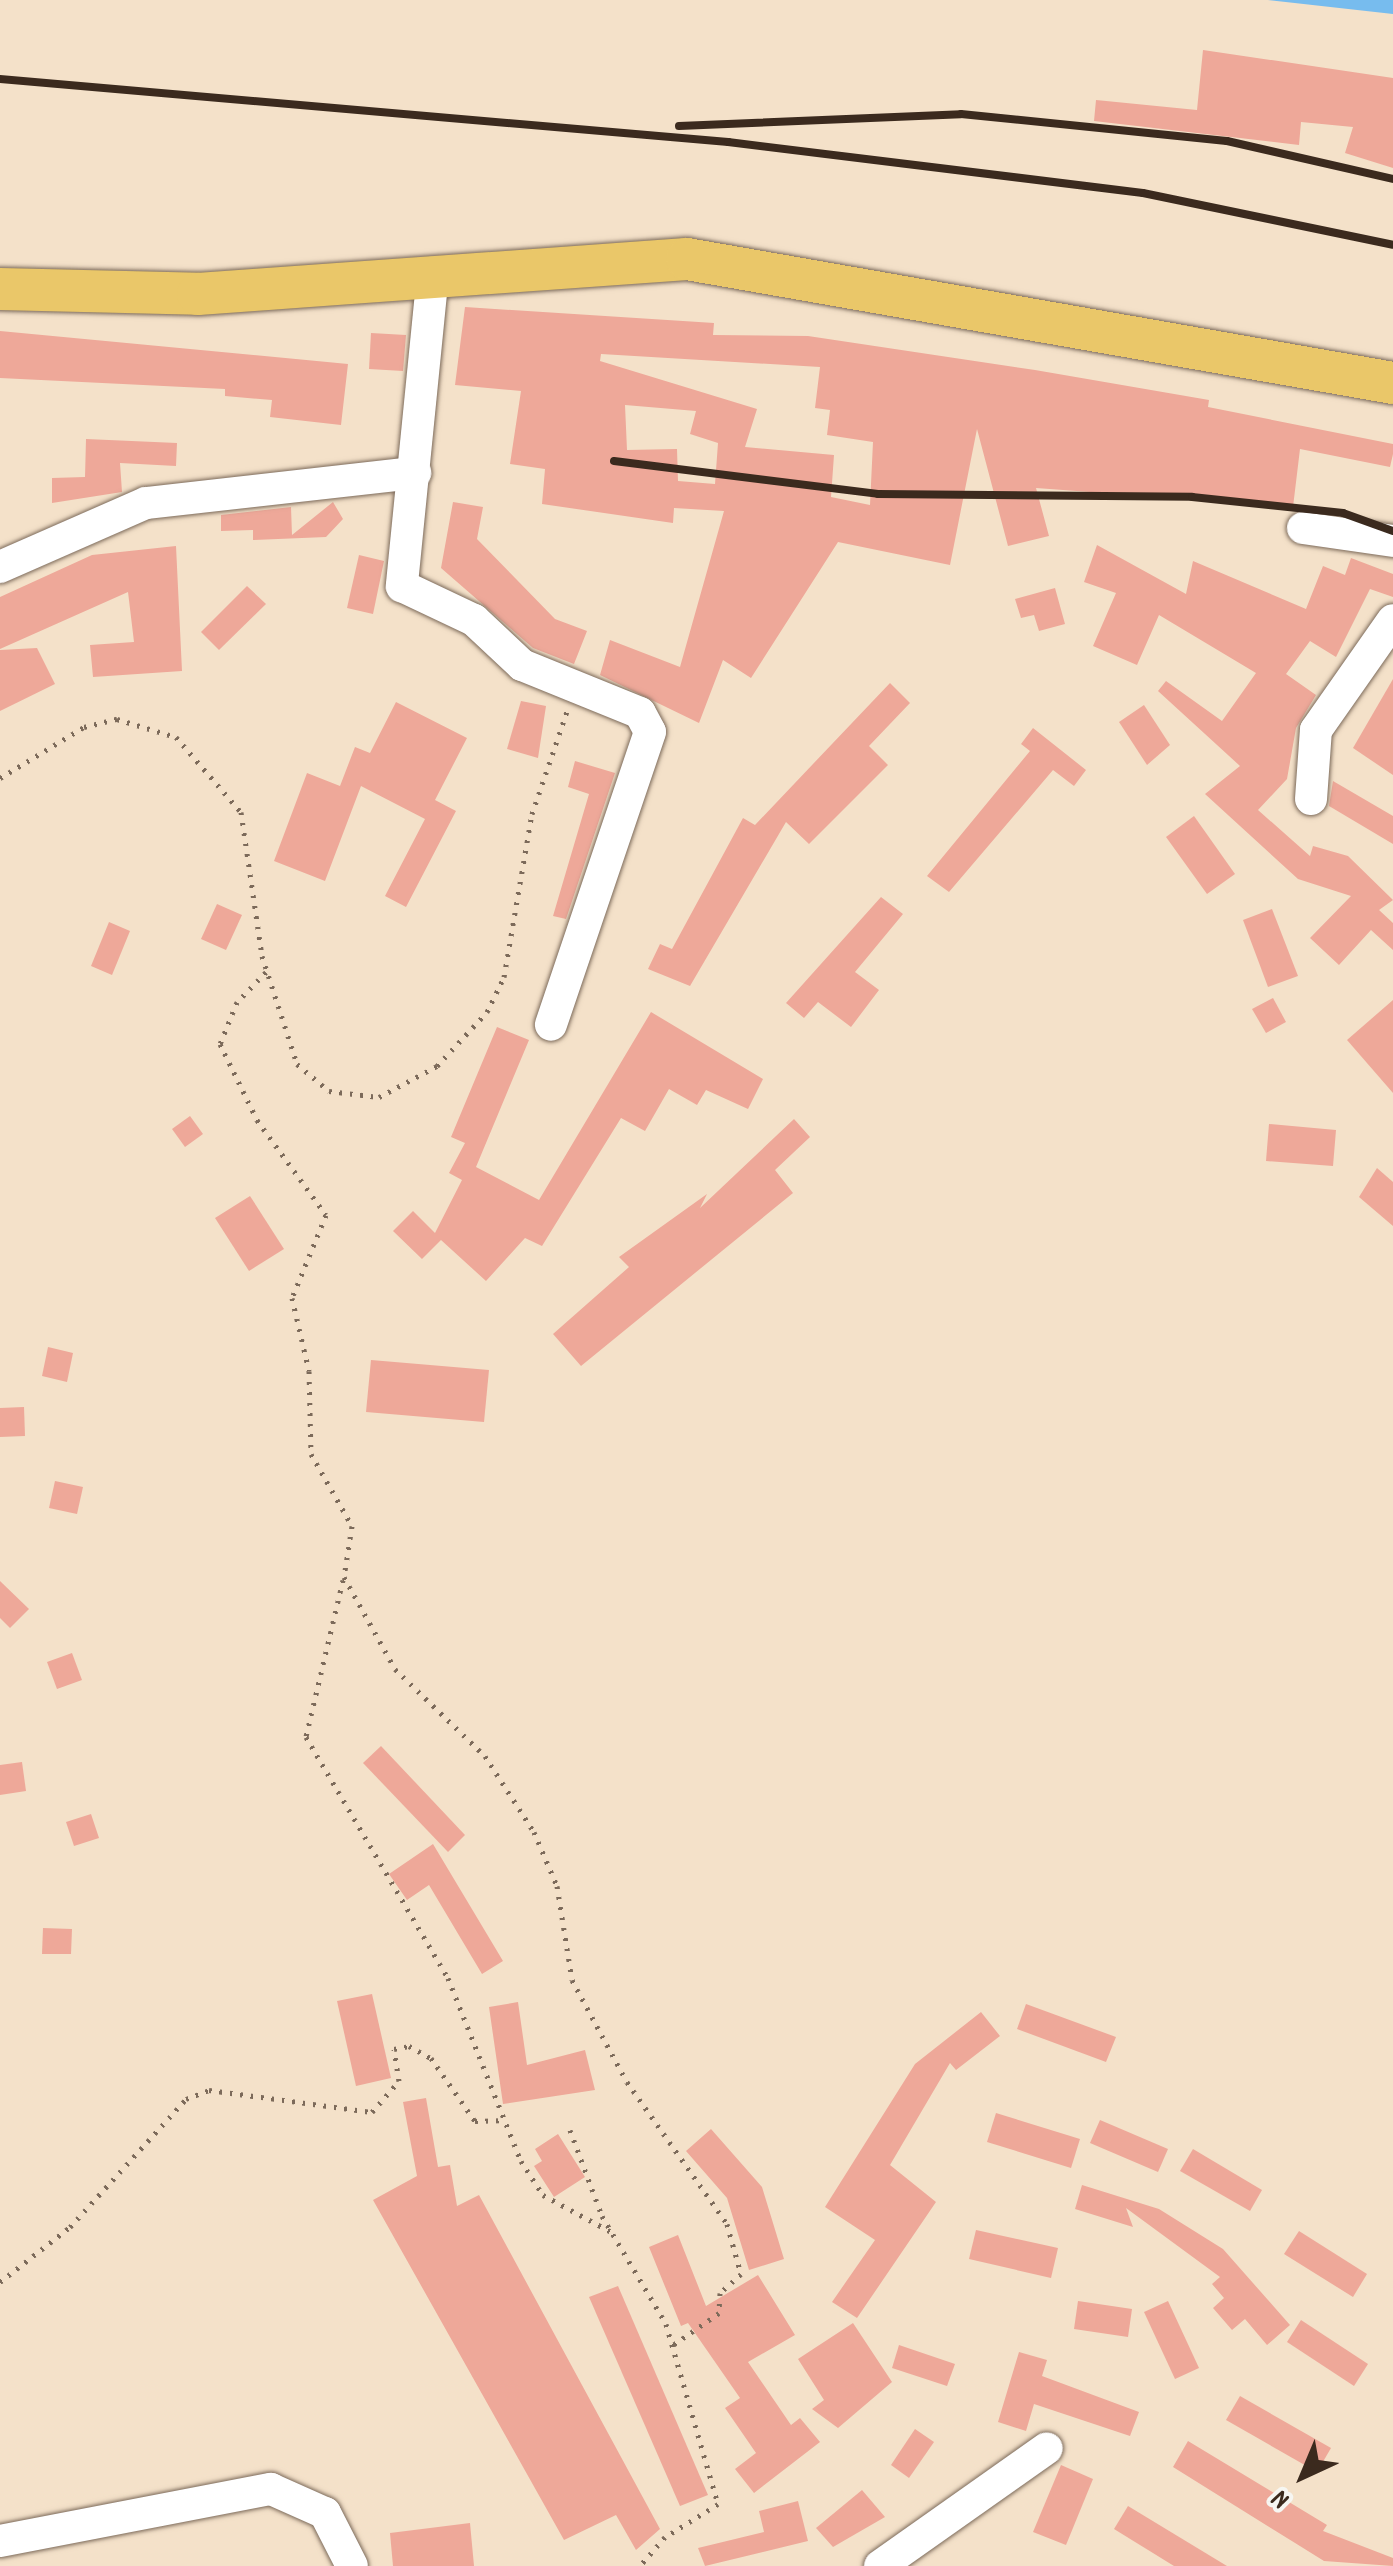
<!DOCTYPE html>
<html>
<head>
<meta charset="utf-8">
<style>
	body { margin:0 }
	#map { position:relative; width:1393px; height:2566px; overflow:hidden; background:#f4e1c9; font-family:Dekko,sans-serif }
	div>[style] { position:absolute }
	.water>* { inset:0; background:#77bcee }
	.building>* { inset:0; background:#eea899 }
	.path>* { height:5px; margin-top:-2.5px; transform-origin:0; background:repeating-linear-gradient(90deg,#7c6a5a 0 2.5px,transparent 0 10.5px) }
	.roads { filter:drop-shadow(0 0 2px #7c6a5a) drop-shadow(0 0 2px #7c6a5a) }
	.minor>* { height:32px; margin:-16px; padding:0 16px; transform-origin:16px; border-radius:16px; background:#fff }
	.major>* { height:42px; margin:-21px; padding:0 21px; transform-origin:21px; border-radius:21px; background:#eac769 }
	.rail>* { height:8px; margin:-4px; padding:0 4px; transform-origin:4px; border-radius:4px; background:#3b2a1e }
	span { translate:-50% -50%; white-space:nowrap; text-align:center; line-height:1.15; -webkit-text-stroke:10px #f6f6f2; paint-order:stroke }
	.north { position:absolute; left:1253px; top:2426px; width:100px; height:100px; -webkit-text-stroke:8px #f6f6f2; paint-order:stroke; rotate:224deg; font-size:28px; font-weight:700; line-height:40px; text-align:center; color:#3b2a1e }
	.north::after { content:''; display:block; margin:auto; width:35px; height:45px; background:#3b2a1e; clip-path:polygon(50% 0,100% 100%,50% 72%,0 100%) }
</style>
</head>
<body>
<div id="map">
	<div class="water">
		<i style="clip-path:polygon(1268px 0,1393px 0,1393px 14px)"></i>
	</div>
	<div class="building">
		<i style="clip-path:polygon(1203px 50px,1393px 78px,1393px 168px,1345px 153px,1353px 127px,1301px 122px,1299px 145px,1094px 121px,1096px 100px,1197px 110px)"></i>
		<i style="clip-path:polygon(evenodd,465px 307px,714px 323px,713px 335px,808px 336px,1035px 370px,1209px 400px,1208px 407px,1393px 444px,1393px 454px,1390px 467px,1300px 449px,1293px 507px,1036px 488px,1049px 536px,1008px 546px,977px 429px,950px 565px,838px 542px,751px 678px,723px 660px,699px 723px,600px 675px,610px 640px,680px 667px,724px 511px,674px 508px,673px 523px,542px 504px,545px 469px,510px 464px,521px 391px,455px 385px,465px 307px,601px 354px,820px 367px,815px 408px,830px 410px,827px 435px,873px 442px,870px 505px,831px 497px,834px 455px,745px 447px,757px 409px,600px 361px,601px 354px,465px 307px,625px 405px,696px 411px,690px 434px,718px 443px,715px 484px,678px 481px,677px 449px,627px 450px,625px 405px)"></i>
		<i style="clip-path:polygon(0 331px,348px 364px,341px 425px,270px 417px,272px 400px,225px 396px,225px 389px,0 378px)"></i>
		<i style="clip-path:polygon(371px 333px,406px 335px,403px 371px,369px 369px)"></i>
		<i style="clip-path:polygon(86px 439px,177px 443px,176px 466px,120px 463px,122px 492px,52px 503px,52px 478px,85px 477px)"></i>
		<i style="clip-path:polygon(333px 502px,343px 519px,326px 537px,253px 540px,253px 530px,221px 531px,221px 515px,291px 507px,292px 535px)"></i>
		<i style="clip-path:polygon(453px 502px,483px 507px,477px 539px,555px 619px,587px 631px,574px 664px,533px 648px,441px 568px)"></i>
		<i style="clip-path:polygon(1097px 545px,1186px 594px,1193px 561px,1306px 609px,1323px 566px,1345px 575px,1351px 558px,1393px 574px,1393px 597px,1370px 589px,1336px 657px,1310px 641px,1286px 674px,1316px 695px,1296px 728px,1287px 779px,1258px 810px,1310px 856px,1313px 846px,1348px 856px,1393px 900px,1379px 910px,1393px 923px,1393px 950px,1371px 930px,1339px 965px,1310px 938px,1351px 896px,1298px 879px,1205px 794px,1240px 766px,1158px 691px,1166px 681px,1222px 721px,1256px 673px,1159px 615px,1137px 665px,1093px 646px,1116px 593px,1084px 582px)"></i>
		<i style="clip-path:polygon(176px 546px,182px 671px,93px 677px,90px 645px,134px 642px,128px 592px,0 649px,0 597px,92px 555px)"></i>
		<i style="clip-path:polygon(359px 555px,384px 561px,373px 614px,347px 608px)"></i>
		<i style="clip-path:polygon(247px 586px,266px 604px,219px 650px,201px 632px)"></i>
		<i style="clip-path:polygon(1055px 588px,1065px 624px,1039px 631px,1034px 615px,1021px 618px,1015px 599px)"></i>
		<i style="clip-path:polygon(37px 648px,55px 684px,0 711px,0 650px)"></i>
		<i style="clip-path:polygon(1393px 679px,1393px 775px,1353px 748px)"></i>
		<i style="clip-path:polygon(890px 683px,910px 703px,869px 746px,888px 765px,809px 844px,786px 822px,690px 986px,648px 969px,660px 944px,672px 949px,743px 818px,755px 825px)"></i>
		<i style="clip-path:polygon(521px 701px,546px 706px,538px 758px,507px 749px)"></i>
		<i style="clip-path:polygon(396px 702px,467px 738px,435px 800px,456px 811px,406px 907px,385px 896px,425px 819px,361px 786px,325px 881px,274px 861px,307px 773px,340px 786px,355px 747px,370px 753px)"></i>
		<i style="clip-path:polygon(1144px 705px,1170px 745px,1147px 765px,1119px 722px)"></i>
		<i style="clip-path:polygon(1033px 728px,1086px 770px,1074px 786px,1053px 770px,949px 892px,927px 876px,1030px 751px,1021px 744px)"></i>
		<i style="clip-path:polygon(575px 761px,615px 773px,566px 919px,553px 916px,589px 794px,568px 787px)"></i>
		<i style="clip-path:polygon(1333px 781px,1393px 816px,1393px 844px,1329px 806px)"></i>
		<i style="clip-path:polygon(1194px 816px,1235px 874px,1207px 894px,1166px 837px)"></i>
		<i style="clip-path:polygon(881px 897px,903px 914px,855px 972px,879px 990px,851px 1027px,818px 1002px,804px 1018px,786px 1003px)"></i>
		<i style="clip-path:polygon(217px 904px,242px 915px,226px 950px,201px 939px)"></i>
		<i style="clip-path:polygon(1272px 909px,1298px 976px,1268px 987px,1243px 920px)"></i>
		<i style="clip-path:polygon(109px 922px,130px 931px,112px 975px,91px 966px)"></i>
		<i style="clip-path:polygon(1273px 998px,1286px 1022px,1266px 1033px,1252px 1009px)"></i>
		<i style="clip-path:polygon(1393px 1000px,1393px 1093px,1347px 1040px)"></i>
		<i style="clip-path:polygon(651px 1012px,763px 1079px,748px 1109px,706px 1090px,697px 1105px,669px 1089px,645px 1131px,621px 1118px,542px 1246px,525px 1238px,486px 1281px,441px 1240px,422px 1259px,393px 1231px,413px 1211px,435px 1233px,462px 1180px,449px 1173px,465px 1143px,451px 1137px,497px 1027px,529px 1040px,476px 1167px,539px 1200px)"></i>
		<i style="clip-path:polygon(190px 1116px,203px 1134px,185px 1147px,172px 1129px)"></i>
		<i style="clip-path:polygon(794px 1119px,810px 1137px,775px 1170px,793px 1193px,581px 1366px,553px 1334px,629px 1267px,619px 1257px,707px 1194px,700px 1208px)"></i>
		<i style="clip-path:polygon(1269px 1124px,1336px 1130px,1333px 1166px,1266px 1161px)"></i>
		<i style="clip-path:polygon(1377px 1168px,1393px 1182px,1393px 1226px,1359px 1197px)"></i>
		<i style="clip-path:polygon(250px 1196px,284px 1249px,249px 1271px,215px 1218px)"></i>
		<i style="clip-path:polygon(48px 1347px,73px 1353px,67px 1382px,42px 1376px)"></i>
		<i style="clip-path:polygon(371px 1360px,489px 1370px,484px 1422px,366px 1412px)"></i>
		<i style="clip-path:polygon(24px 1407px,25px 1436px,0 1437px,0 1408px)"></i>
		<i style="clip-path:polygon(55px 1481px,83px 1487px,77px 1514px,49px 1508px)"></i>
		<i style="clip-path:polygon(0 1581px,29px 1609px,10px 1628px,0 1618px)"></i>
		<i style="clip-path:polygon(72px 1653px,82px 1680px,57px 1689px,47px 1662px)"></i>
		<i style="clip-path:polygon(381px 1746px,465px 1835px,448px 1852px,363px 1763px)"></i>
		<i style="clip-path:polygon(22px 1762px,26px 1791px,0 1795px,0 1765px)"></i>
		<i style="clip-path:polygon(91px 1814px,99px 1838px,74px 1846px,66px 1822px)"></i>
		<i style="clip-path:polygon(433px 1844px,503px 1961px,482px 1974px,429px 1885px,407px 1900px,389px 1874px)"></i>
		<i style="clip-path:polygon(43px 1928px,72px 1929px,71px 1954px,42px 1954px)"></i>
		<i style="clip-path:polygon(372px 1994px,391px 2078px,356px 2086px,337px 2001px)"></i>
		<i style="clip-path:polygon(518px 2002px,527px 2065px,585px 2050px,595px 2090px,503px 2104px,489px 2007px)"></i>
		<i style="clip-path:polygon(1026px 2004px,1116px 2037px,1106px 2062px,1017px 2029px)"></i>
		<i style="clip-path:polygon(981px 2012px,1000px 2036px,956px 2070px,950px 2063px,890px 2165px,936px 2202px,857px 2318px,832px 2302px,875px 2240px,825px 2207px,915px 2064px)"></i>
		<i style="clip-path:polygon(426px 2098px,438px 2167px,450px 2165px,457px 2206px,479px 2195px,660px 2529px,636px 2550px,616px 2515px,564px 2540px,373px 2200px,417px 2176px,403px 2102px)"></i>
		<i style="clip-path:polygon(996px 2113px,1080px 2139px,1071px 2168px,987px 2142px)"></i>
		<i style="clip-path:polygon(1100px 2120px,1168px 2149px,1158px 2172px,1090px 2143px)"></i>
		<i style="clip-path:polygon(711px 2129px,762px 2187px,784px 2259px,749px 2270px,727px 2198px,686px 2151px)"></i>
		<i style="clip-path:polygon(558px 2134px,585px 2177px,554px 2197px,534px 2166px,542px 2161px,535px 2149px)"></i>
		<i style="clip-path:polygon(1193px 2149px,1262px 2190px,1250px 2211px,1180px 2171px)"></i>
		<i style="clip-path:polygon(1082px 2185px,1159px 2209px,1223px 2249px,1290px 2325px,1267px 2345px,1245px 2319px,1232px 2330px,1213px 2308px,1224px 2298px,1212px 2284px,1220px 2277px,1126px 2208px,1133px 2227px,1075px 2209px)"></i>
		<i style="clip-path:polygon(976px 2230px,1058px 2248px,1051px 2278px,969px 2259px)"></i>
		<i style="clip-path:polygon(1299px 2231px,1367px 2274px,1353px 2297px,1284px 2254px)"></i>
		<i style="clip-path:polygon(678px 2235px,706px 2306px,758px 2275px,795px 2335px,748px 2362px,791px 2425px,800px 2418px,820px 2442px,754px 2493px,735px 2469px,756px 2453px,725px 2408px,740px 2398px,688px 2323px,681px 2326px,649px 2247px)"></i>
		<i style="clip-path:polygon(618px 2286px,708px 2495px,680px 2506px,589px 2297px)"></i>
		<i style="clip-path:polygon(1078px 2301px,1132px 2309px,1128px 2337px,1074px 2329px)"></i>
		<i style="clip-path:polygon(1168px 2301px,1199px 2368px,1175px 2379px,1144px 2312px)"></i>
		<i style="clip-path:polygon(1301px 2320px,1368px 2364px,1354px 2386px,1287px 2342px)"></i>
		<i style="clip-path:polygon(853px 2323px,892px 2382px,838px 2428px,812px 2409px,824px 2400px,798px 2359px)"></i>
		<i style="clip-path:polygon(899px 2345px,955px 2364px,947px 2386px,892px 2368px)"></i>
		<i style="clip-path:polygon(1019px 2352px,1047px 2360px,1042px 2376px,1139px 2412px,1130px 2436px,1034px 2404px,1026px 2431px,998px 2422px)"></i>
		<i style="clip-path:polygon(1240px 2396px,1331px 2448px,1317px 2472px,1226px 2420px)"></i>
		<i style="clip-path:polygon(915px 2429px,934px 2442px,909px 2478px,891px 2465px)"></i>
		<i style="clip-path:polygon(1188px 2441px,1327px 2525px,1323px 2531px,1393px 2558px,1393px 2566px,1324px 2561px,1173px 2467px)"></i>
		<i style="clip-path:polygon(1061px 2465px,1093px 2479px,1066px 2545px,1033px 2532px)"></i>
		<i style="clip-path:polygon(862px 2490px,885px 2517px,833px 2547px,816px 2528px)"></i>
		<i style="clip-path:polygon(798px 2501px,808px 2541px,705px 2566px,698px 2548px,764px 2532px,759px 2511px)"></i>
		<i style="clip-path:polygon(1128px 2506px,1227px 2566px,1174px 2566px,1114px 2529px)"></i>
		<i style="clip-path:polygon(470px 2523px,474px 2566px,393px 2566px,390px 2533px)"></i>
	</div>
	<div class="path">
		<i style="left:0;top:778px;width:98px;rotate:-31.3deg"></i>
		<i style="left:84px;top:727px;width:34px;rotate:-14deg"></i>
		<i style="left:117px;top:719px;width:62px;rotate:17deg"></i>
		<i style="left:176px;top:737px;width:99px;rotate:49.1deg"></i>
		<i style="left:241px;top:812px;width:146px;rotate:81.7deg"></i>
		<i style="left:262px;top:956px;width:114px;rotate:72deg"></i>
		<i style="left:297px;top:1064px;width:42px;rotate:40.2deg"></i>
		<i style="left:329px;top:1091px;width:50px;rotate:6.8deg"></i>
		<i style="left:379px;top:1097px;width:66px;rotate:-28.1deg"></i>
		<i style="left:437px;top:1066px;width:74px;rotate:-47.2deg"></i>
		<i style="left:487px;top:1012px;width:39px;rotate:-64deg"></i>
		<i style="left:504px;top:977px;width:165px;rotate:-80.3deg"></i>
		<i style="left:532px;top:814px;width:109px;rotate:-71.2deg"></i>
		<i style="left:266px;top:972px;width:42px;rotate:134deg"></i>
		<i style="left:237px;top:1002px;width:45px;rotate:112deg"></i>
		<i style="left:220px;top:1044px;width:85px;rotate:64deg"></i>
		<i style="left:257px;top:1120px;width:117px;rotate:54deg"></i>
		<i style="left:326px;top:1215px;width:90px;rotate:112.3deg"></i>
		<i style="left:292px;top:1298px;width:75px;rotate:76.9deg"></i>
		<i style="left:309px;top:1371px;width:83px;rotate:88.6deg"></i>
		<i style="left:311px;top:1454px;width:83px;rotate:60.3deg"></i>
		<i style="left:352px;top:1526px;width:52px;rotate:98.9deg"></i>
		<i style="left:344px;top:1577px;width:105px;rotate:61deg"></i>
		<i style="left:395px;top:1669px;width:125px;rotate:44deg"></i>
		<i style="left:485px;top:1756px;width:90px;rotate:57.2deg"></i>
		<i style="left:534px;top:1832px;width:59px;rotate:66.9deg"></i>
		<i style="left:557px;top:1886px;width:95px;rotate:80.9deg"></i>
		<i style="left:572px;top:1980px;width:116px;rotate:61.7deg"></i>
		<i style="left:627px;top:2082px;width:174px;rotate:54.8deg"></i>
		<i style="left:727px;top:2224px;width:52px;rotate:74.4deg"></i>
		<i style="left:741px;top:2274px;width:28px;rotate:138deg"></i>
		<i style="left:720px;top:2293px;width:20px;rotate:93deg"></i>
		<i style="left:719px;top:2313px;width:56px;rotate:145.2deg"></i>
		<i style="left:343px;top:1580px;width:161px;rotate:103.3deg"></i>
		<i style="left:306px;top:1737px;width:280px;rotate:59.5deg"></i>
		<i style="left:448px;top:1978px;width:197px;rotate:68.3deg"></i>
		<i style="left:521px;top:2161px;width:40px;rotate:57.1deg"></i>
		<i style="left:543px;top:2195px;width:82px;rotate:28.4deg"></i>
		<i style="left:570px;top:2130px;width:92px;rotate:69.6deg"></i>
		<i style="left:602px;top:2216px;width:126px;rotate:59.3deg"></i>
		<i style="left:666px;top:2324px;width:187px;rotate:73.9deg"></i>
		<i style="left:718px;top:2504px;width:62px;rotate:148.1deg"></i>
		<i style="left:665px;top:2537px;width:38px;rotate:131deg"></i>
		<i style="left:0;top:2282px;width:89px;rotate:-38.2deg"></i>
		<i style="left:70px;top:2227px;width:173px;rotate:-47.8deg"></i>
		<i style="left:186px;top:2099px;width:25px;rotate:-21deg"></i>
		<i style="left:209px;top:2090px;width:164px;rotate:7.7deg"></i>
		<i style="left:372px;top:2112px;width:41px;rotate:-48.9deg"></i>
		<i style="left:399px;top:2081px;width:32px;rotate:-99deg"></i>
		<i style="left:394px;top:2049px;width:15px;rotate:-11deg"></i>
		<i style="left:409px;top:2046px;width:25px;rotate:29deg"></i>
		<i style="left:431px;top:2058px;width:77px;rotate:55.1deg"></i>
		<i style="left:475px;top:2121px;width:25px;rotate:-2deg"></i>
	</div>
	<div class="roads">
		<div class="minor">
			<i style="left:433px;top:273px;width:315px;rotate:95.7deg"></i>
			<i style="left:402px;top:586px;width:80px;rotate:25.3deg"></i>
			<i style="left:474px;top:620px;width:66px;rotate:43.2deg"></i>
			<i style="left:522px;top:665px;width:127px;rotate:22.1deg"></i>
			<i style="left:640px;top:713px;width:21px;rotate:62deg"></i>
			<i style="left:650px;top:732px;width:309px;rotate:108.7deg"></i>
			<i style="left:1303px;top:528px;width:91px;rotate:8.2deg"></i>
			<i style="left:0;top:567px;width:159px;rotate:-23.7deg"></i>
			<i style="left:146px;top:503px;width:271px;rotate:-6.4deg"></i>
			<i style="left:1311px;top:799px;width:69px;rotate:-85.9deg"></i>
			<i style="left:1316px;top:730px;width:134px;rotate:-55deg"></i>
			<i style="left:0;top:2541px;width:276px;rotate:-10.9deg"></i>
			<i style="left:271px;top:2489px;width:59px;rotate:24deg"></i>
			<i style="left:325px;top:2513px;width:59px;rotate:63deg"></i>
			<i style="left:880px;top:2566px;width:204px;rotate:-35.2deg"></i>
		</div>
		<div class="major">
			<i style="left:0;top:289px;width:198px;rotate:1.4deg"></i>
			<i style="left:198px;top:294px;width:490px;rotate:-4.1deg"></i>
			<i style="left:687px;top:259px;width:717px;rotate:9.96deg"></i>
		</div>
	</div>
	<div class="rail">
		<i style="left:0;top:79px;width:731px;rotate:4.95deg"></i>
		<i style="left:728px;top:142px;width:418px;rotate:7deg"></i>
		<i style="left:1143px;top:193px;width:255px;rotate:11.7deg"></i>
		<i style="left:679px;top:126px;width:282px;rotate:-2.4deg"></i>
		<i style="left:961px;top:114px;width:267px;rotate:5.8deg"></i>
		<i style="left:1227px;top:141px;width:170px;rotate:12.9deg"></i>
		<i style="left:614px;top:461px;width:266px;rotate:7.1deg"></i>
		<i style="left:878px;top:494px;width:314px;rotate:0.5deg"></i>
		<i style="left:1192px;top:497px;width:152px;rotate:6deg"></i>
		<i style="left:1343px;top:513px;width:53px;rotate:19.8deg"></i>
	</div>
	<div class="north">N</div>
</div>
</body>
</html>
